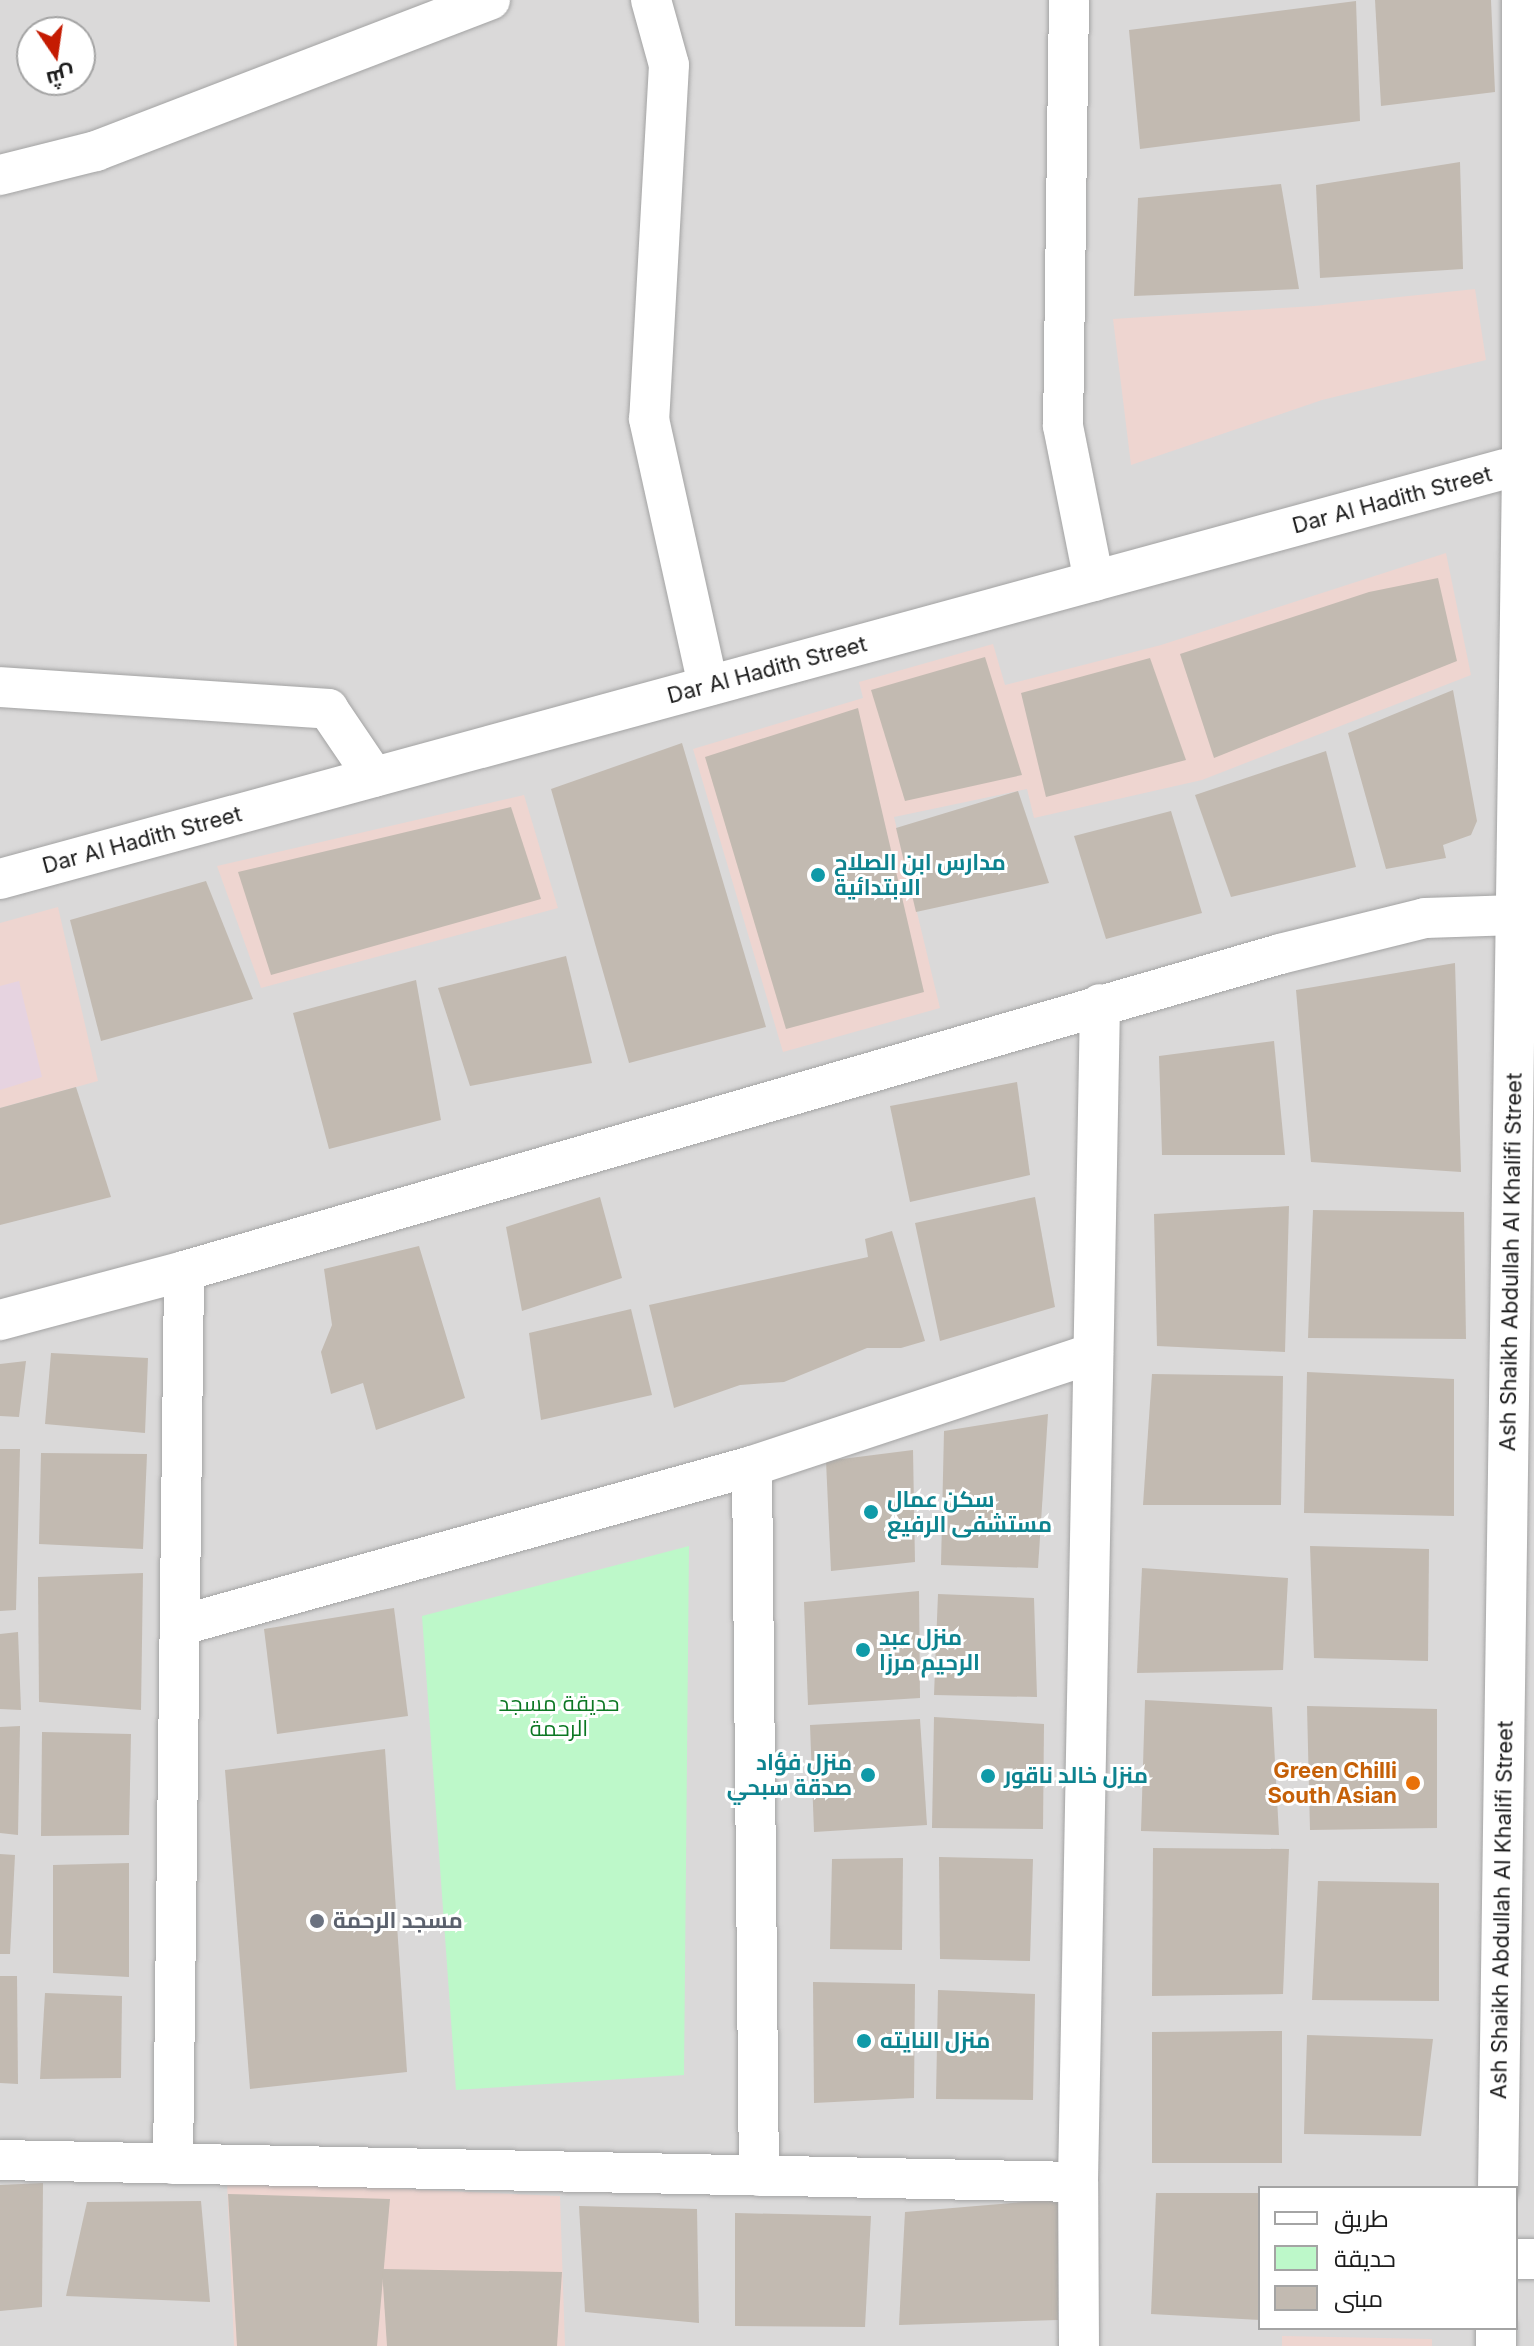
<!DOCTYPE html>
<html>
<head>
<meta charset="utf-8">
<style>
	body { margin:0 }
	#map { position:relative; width:1534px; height:2346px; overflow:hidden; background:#edebe1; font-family:Inter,Cairo,sans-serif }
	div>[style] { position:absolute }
	.residential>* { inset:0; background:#dad9d9 }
	.commercial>* { inset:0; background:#eed5d0 }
	.industrial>* { inset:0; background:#e6d3e0 }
	.park>* { inset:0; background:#bdf8c9 }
	.building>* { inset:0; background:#c2bab1 }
	.roads { filter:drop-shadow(0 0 2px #a3a3a3) drop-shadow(0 0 2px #a3a3a3) }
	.street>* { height:40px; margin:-20px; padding:0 20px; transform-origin:20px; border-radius:20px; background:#fff }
	.dots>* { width:22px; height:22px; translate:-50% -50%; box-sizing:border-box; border:4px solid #fff; border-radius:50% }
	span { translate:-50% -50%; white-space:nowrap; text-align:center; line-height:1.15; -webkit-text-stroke:6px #fff; paint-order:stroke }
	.street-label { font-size:22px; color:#1c1c1c }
	.culture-label { font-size:22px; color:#0d838f; font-weight:700 }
	.left { translate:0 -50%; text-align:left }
	.right { translate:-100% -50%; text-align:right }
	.park-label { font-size:22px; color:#0c7723 }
	.food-label { font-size:22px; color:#c56008; font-weight:700 }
	.worship-label { font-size:22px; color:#5b616d; font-weight:700 }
	.legend { position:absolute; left:1258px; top:2186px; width:260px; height:144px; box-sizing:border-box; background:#fff; border:2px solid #a4a4a4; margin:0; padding:10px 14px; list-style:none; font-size:24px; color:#1c1c1c }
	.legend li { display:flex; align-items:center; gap:16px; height:40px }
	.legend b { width:40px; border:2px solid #a4a4a4 }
	.north { position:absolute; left:16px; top:16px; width:80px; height:80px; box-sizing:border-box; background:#fff; border:2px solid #a4a4a4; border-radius:50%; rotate:167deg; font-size:22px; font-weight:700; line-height:32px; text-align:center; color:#1c1c1c }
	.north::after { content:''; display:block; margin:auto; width:28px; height:36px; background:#c51b02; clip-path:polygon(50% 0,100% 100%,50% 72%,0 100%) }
</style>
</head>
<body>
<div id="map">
	<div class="residential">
		<i style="clip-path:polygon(evenodd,0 0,1534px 0,1534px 2346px,0 2346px,0 0,32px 32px,80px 32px,80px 80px,32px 80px,32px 32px,0 0,1260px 2188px,1516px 2188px,1516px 2328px,1260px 2328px,1260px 2188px)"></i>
	</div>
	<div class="commercial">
		<i style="clip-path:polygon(1475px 289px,1486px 360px,1322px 400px,1131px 465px,1113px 319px,1314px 306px)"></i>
		<i style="clip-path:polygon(1446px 553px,1471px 675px,1202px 780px,1034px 818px,1027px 789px,894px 817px,940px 1008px,783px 1052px,693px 749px,863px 698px,859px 682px,993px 644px,1005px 685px,1161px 645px)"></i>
		<i style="clip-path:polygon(524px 795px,558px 908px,261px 988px,217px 866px)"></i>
		<i style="clip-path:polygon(58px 907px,98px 1081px,0 1108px,0 923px)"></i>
		<i style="clip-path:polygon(227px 2181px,560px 2196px,565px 2346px,234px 2346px)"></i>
		<i style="clip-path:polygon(1282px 2336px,1432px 2339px,1432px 2346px,1282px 2346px)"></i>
	</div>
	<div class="industrial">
		<i style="clip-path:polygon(19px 981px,42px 1077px,0 1090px,0 986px)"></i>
	</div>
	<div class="park">
		<i style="clip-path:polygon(689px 1546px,684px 2075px,456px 2090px,422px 1616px)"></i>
	</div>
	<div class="building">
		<i style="clip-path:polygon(1375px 0,1491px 0,1495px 92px,1381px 106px)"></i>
		<i style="clip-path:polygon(1356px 1px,1360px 121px,1140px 149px,1129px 30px)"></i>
		<i style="clip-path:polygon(1460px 162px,1463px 269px,1320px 278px,1316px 185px)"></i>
		<i style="clip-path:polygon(1281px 184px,1299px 289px,1134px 296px,1138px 198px)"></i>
		<i style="clip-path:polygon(1438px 578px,1457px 661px,1214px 758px,1180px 654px,1369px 592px)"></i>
		<i style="clip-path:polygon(985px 657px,1022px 775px,905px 801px,871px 690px)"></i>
		<i style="clip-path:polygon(1150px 658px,1186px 760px,1046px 797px,1021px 693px)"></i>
		<i style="clip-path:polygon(1453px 690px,1477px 821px,1471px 835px,1443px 845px,1446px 858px,1386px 869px,1348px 733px)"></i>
		<i style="clip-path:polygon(858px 708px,924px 992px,786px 1029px,705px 757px)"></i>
		<i style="clip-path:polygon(682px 743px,766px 1027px,629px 1063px,551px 789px)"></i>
		<i style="clip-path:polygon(1326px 751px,1356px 867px,1231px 897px,1195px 795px)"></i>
		<i style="clip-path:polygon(1018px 791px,1049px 883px,916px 912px,896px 828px)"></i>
		<i style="clip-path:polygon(511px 807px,541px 899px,271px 975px,238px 872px)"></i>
		<i style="clip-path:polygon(1171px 811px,1202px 913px,1106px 939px,1074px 836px)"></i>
		<i style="clip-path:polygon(206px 881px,253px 999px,101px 1041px,70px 920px)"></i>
		<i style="clip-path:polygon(566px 956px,592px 1063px,470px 1086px,438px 988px)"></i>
		<i style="clip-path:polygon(1455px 963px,1461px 1172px,1311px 1162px,1296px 990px)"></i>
		<i style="clip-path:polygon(416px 980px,441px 1120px,329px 1149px,293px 1013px)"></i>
		<i style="clip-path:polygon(1274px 1041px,1285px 1155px,1162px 1155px,1159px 1056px)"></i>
		<i style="clip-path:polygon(1017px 1082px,1030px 1175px,910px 1202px,890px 1106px)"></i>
		<i style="clip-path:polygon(76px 1087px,111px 1197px,0 1225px,0 1108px)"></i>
		<i style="clip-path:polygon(600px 1197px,622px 1278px,522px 1311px,506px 1227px)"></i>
		<i style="clip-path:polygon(1035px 1197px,1055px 1307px,940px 1341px,915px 1223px)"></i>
		<i style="clip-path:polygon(1289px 1206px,1285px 1352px,1157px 1346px,1154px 1214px)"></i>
		<i style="clip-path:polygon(1313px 1210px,1464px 1212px,1466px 1339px,1308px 1338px)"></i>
		<i style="clip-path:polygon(892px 1231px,925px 1341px,901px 1348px,867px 1348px,784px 1382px,740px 1385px,674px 1408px,649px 1305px,868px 1257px,865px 1239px)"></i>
		<i style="clip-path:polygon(419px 1246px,465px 1398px,376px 1430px,363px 1383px,331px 1394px,321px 1352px,332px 1325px,324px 1269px)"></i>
		<i style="clip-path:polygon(631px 1309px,652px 1395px,541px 1420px,529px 1333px)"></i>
		<i style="clip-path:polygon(51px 1353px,148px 1358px,145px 1433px,45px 1424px)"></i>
		<i style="clip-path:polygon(26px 1361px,19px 1417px,0 1416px,0 1364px)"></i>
		<i style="clip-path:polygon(1307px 1372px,1454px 1379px,1454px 1516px,1304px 1513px)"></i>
		<i style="clip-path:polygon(1152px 1374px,1283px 1376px,1281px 1505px,1143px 1505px)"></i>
		<i style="clip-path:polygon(1048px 1414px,1038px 1568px,941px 1565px,944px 1431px)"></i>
		<i style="clip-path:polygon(0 1449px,20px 1449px,16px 1610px,0 1611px)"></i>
		<i style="clip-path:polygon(913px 1450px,915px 1562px,831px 1571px,826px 1461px)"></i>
		<i style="clip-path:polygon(41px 1453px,147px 1454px,143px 1549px,39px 1544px)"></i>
		<i style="clip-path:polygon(1310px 1546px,1429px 1549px,1428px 1661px,1314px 1658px)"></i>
		<i style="clip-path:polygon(1142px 1568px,1288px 1578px,1283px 1670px,1137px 1673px)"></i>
		<i style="clip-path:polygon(143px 1573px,141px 1710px,39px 1702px,38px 1577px)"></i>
		<i style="clip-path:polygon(919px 1591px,920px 1698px,808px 1705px,804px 1602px)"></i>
		<i style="clip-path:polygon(938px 1594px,1034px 1598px,1037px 1697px,934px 1695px)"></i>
		<i style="clip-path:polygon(394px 1608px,408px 1716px,277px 1734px,264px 1629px)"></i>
		<i style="clip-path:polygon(18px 1632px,21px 1710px,0 1709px,0 1634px)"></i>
		<i style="clip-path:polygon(1145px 1700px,1272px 1707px,1279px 1835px,1141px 1831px)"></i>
		<i style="clip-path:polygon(1307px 1706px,1437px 1709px,1437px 1828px,1310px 1830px)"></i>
		<i style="clip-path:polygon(934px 1717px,1044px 1724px,1043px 1829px,932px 1828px)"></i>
		<i style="clip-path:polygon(920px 1719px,927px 1825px,814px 1832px,810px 1725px)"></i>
		<i style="clip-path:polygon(20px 1726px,18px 1835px,0 1833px,0 1727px)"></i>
		<i style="clip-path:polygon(42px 1732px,131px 1734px,129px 1835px,41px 1836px)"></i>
		<i style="clip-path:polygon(385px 1749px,407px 2072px,250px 2089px,225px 1770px)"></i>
		<i style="clip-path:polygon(1153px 1848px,1289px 1849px,1283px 1994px,1152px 1996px)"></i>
		<i style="clip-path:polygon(0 1854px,15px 1855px,10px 1954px,0 1954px)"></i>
		<i style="clip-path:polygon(939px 1857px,1033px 1859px,1030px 1961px,940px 1959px)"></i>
		<i style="clip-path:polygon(903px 1858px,902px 1950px,830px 1949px,832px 1859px)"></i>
		<i style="clip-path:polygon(129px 1863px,129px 1977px,53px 1973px,53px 1865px)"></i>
		<i style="clip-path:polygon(1318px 1881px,1439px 1883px,1439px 2001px,1312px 2000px)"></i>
		<i style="clip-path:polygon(0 1976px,17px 1976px,18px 2084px,0 2083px)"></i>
		<i style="clip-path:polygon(813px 1982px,915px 1984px,914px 2098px,814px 2103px)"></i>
		<i style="clip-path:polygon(938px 1990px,1035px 1994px,1033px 2100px,936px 2099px)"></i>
		<i style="clip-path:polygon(45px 1993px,122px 1996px,121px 2078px,40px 2079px)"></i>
		<i style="clip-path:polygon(1282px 2031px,1282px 2163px,1152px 2163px,1152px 2032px)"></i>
		<i style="clip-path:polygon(1307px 2035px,1433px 2039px,1421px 2136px,1304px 2134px)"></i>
		<i style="clip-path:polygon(43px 2183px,42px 2307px,0 2311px,0 2185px)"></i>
		<i style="clip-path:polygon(1156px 2193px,1260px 2193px,1260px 2320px,1151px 2314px)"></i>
		<i style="clip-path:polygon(228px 2194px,390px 2199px,377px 2346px,237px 2346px)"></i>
		<i style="clip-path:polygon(1058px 2199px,1058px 2320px,899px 2325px,905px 2212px)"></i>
		<i style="clip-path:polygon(201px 2201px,210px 2302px,66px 2296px,87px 2202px)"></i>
		<i style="clip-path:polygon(579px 2206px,697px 2209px,699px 2323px,585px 2312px)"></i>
		<i style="clip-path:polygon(735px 2213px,871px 2216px,865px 2327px,735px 2326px)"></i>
		<i style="clip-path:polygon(382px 2269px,562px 2272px,557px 2346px,387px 2346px)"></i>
	</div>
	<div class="roads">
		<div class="street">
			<i style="left:651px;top:0;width:67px;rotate:74.5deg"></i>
			<i style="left:669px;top:65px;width:355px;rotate:93.2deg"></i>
			<i style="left:649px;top:419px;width:273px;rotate:77.5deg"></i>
			<i style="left:1069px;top:0;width:426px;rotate:90.8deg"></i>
			<i style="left:1063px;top:426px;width:158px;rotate:78.7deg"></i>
			<i style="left:0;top:175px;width:99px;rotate:-14deg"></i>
			<i style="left:96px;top:151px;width:422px;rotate:-21deg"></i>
			<i style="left:0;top:687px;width:329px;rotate:3.8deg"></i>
			<i style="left:328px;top:709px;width:82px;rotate:55.9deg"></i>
			<i style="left:0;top:879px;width:1590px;rotate:-15.24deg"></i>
			<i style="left:0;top:1320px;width:190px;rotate:-14.9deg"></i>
			<i style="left:184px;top:1271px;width:1141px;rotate:-16.13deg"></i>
			<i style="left:1280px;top:954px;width:149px;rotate:-13.9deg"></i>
			<i style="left:1425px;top:918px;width:91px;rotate:-1.9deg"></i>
			<i style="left:752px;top:1466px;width:710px;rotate:89.44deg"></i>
			<i style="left:182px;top:1625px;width:592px;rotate:-15.59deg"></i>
			<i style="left:752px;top:1466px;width:359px;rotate:-18.3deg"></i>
			<i style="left:0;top:2160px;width:1078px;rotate:1.17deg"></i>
			<i style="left:173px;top:2164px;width:893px;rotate:-89.29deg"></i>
			<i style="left:1498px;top:2188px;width:1724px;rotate:-89.2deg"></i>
			<i style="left:1522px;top:464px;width:464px;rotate:-90deg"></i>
			<i style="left:1516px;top:2259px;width:18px"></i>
			<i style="left:1079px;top:2346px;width:164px;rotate:-90.3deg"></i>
			<i style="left:1078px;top:2182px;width:1178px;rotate:-88.93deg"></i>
			<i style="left:1496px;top:2346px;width:18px;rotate:-90deg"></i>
		</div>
	</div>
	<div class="dots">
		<i style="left:818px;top:875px;background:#0f9aa8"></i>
		<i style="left:871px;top:1512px;background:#0f9aa8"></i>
		<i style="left:863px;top:1650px;background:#0f9aa8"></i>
		<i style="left:868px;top:1775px;background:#0f9aa8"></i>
		<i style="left:988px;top:1776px;background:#0f9aa8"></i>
		<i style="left:1413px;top:1783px;background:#e8710a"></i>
		<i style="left:317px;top:1921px;background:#6b7280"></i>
		<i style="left:864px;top:2041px;background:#0f9aa8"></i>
	</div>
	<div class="street-label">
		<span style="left:1392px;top:500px;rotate:-15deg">Dar Al Hadith Street</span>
		<span style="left:767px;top:670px;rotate:-15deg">Dar Al Hadith Street</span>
		<span style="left:142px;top:840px;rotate:-15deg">Dar Al Hadith Street</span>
		<span style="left:1511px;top:1262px;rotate:-89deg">Ash Shaikh Abdullah Al Khalifi Street</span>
		<span style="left:1502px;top:1910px;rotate:-89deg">Ash Shaikh Abdullah Al Khalifi Street</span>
	</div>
	<div class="culture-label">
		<span class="left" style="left:834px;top:875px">مدارس ابن الصلاح<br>الابتدائية</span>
		<span class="left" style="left:887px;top:1512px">سكن عمال<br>مستشفى الرفيع</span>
		<span class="left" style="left:879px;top:1650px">منزل عبد<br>الرحيم مرزا</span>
		<span class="right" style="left:852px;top:1775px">منزل فؤاد<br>صدقة سبحي</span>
		<span class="left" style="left:1004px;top:1776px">منزل خالد ناقور</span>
		<span class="left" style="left:880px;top:2041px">منزل النايته</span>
	</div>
	<div class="park-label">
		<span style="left:559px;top:1716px">حديقة مسجد<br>الرحمة</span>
	</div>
	<div class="food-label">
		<span class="right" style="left:1397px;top:1783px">Green Chilli<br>South Asian</span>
	</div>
	<div class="worship-label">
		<span class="left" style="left:333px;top:1921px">مسجد الرحمة</span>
	</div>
	<ul class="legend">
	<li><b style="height:10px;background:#fff"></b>طريق</li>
	<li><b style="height:22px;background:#bdf8c9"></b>حديقة</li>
	<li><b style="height:22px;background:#c2bab1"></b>مبنى</li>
	</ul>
	<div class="north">ش</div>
</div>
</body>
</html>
